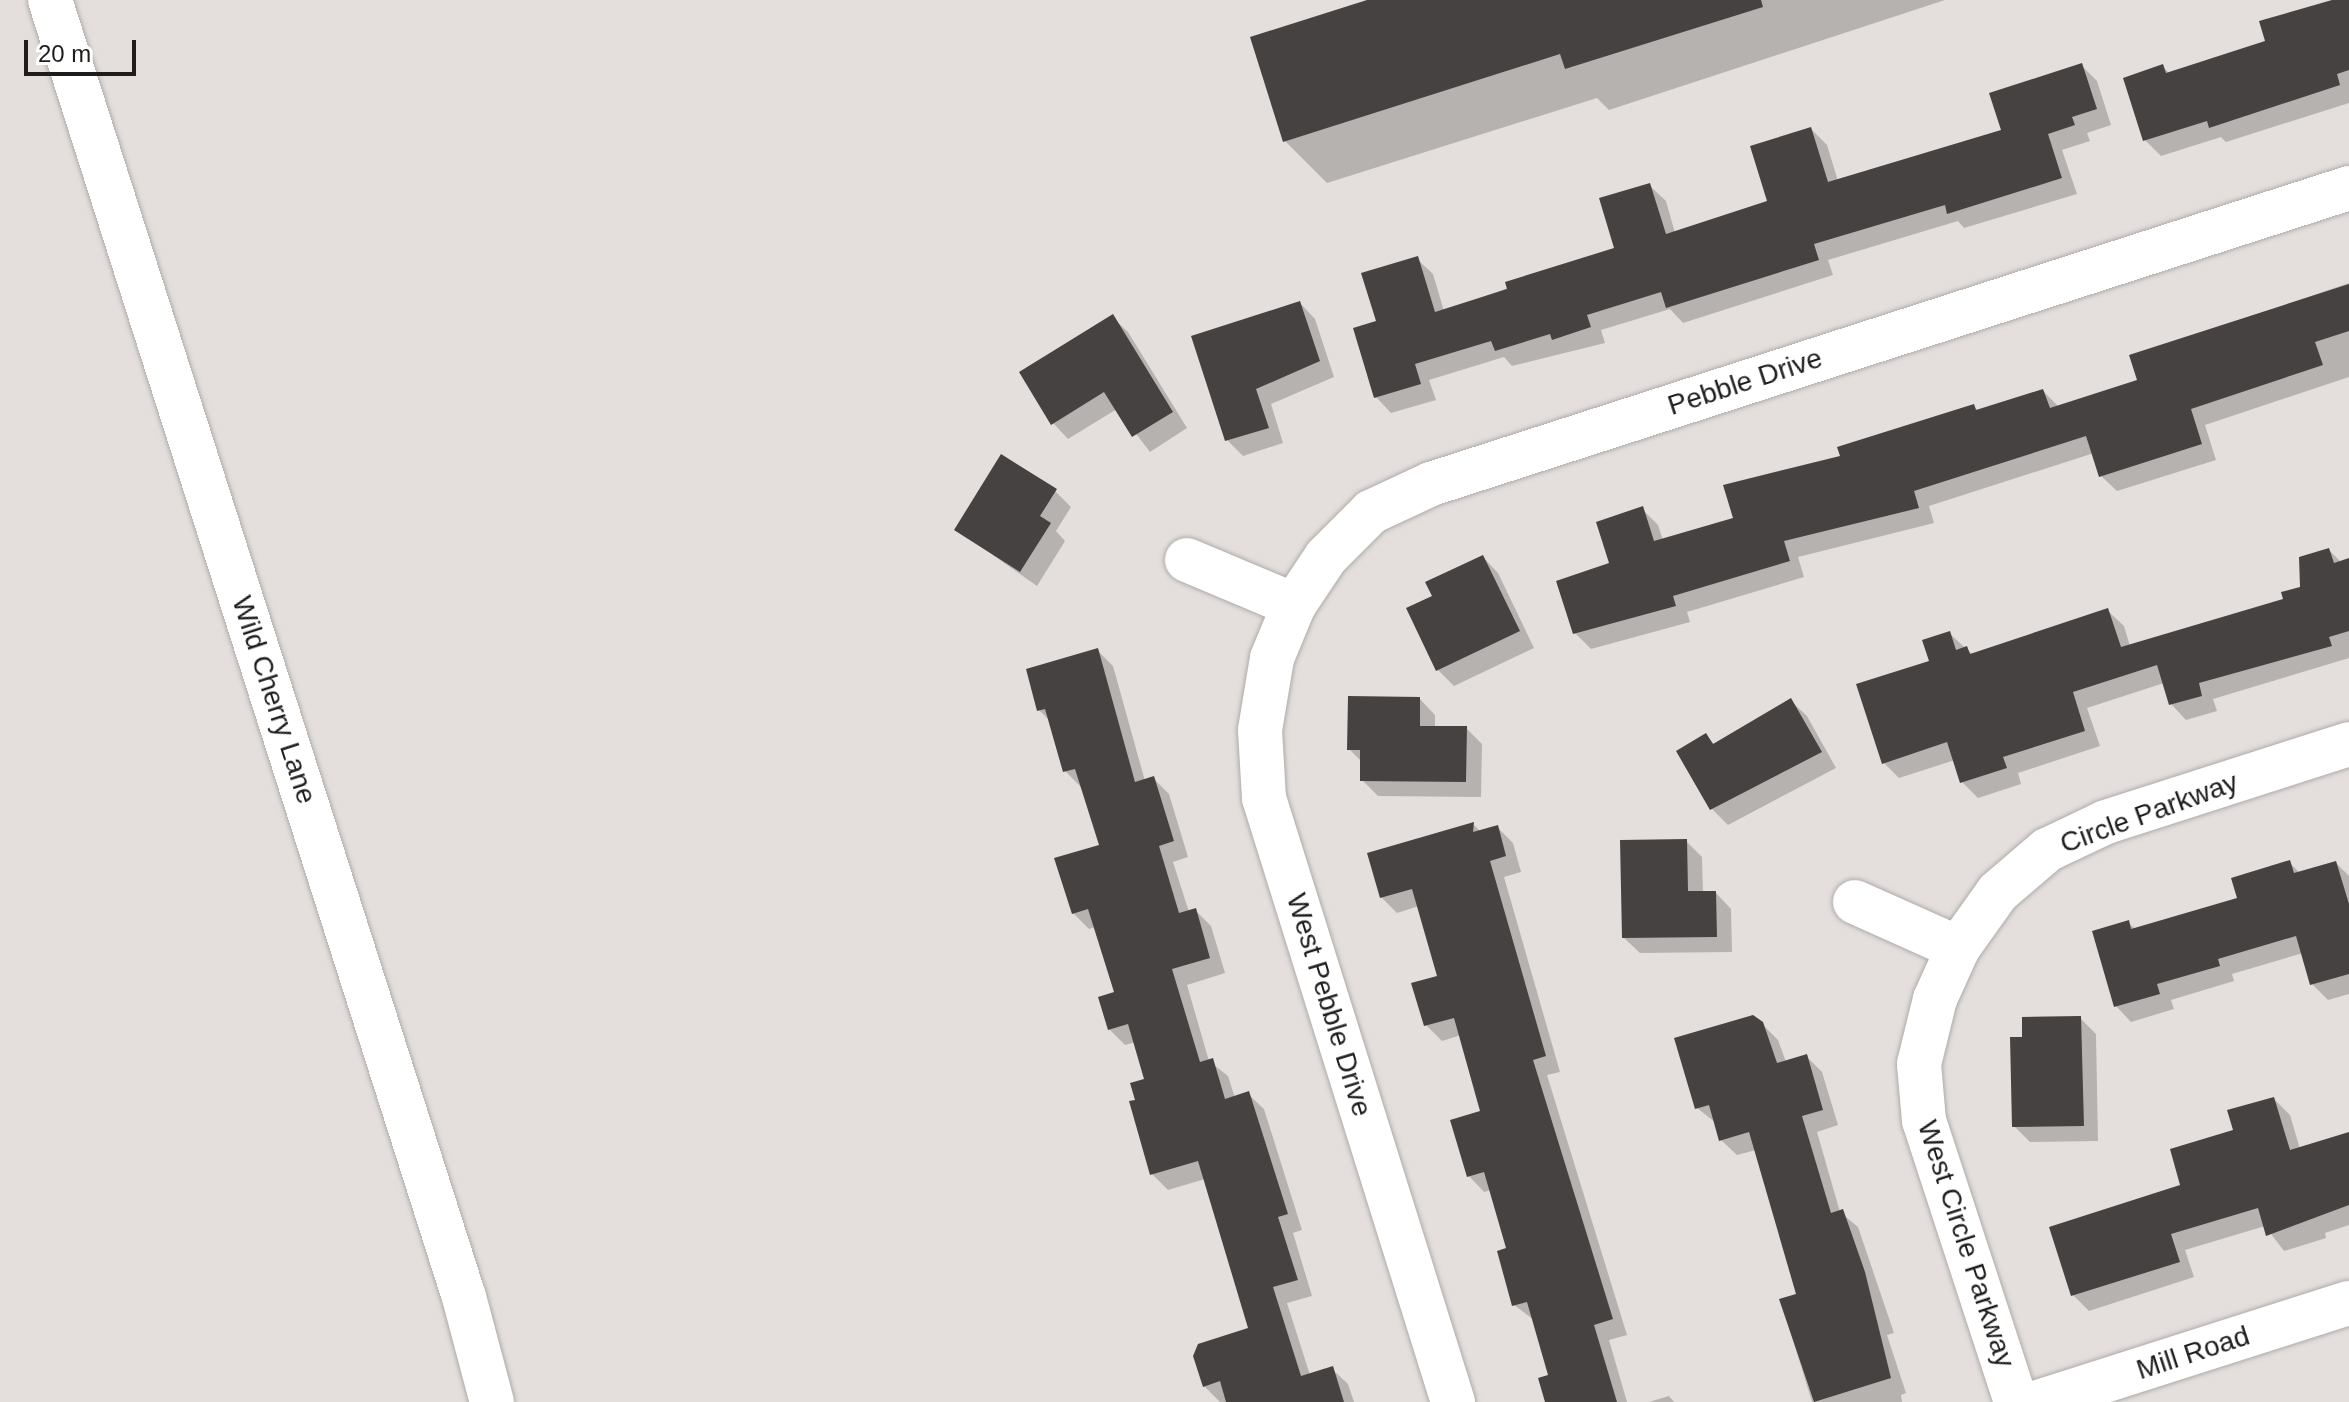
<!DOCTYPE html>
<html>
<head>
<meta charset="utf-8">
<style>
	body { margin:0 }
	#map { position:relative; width:2349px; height:1402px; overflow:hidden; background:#e4dfdc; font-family:Arial,sans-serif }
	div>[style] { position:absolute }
	.shadow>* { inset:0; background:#0003 }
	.building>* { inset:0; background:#464241 }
	.roads { filter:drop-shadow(0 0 2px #afaba8) drop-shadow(0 0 2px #afaba8) }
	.minor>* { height:44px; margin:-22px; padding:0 22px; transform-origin:22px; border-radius:22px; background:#fff }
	span { translate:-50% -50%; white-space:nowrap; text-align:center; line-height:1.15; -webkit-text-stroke:8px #fff; paint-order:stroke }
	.street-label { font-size:28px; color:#1f1d1c }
	.scale { position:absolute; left:24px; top:40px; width:112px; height:36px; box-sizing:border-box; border:4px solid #1f1d1c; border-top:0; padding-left:10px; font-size:24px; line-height:28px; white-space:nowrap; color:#1f1d1c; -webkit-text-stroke:6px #fff; paint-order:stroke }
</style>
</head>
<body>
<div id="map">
	<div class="shadow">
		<i style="clip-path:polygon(1377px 0,1945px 0,1609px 110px,1597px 98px,1327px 183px,1285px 141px)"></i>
		<i style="clip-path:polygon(2340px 0,2349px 0,2349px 103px,2226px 142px,2221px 137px,2161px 156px,2145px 140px,2163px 67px,2170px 74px,2268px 42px)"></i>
		<i style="clip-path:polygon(2081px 65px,2097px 81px,2111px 125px,2087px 133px,2090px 141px,2062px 150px,2077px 194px,1964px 228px,1958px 221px,1828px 260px,1833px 275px,1683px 323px,1670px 309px,1601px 330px,1605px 343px,1512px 366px,1504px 357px,1429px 380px,1436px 400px,1391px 413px,1376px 397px,1378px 322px,1417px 259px,1433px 274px,1444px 311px,1617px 249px,1650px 186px,1666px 201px,1675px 233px,1770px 202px,1811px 129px,1827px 145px,1838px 181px,2004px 131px)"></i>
		<i style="clip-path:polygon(2349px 283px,2349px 377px,2205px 425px,2216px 460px,2117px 491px,2101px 476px,2094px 453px,1929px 506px,1934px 523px,1798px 557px,1804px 577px,1687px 612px,1690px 622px,1591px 649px,1575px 633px,1642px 509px,1658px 525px,1663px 540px,1736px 519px,1843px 458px,1974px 406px,1979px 412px,2043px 391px,2059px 407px,2139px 382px,2131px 357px)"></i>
		<i style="clip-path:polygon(1300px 303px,1315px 319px,1334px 377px,1271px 404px,1283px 443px,1243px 456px,1227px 440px,1194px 337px)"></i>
		<i style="clip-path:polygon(1112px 317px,1128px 332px,1187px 428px,1150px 452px,1117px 409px,1068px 439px,1053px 423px)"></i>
		<i style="clip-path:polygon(1055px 491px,1071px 507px,1056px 531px,1065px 541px,1037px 586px,956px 529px)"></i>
		<i style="clip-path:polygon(2329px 550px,2342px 563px,2349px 560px,2349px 658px,2213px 699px,2217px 711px,2186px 720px,2171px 704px,2164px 683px,2087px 708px,2100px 746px,2018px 773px,2021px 784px,1978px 798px,1962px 782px,1955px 760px,1899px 778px,1884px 763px,1949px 633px,1973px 655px,2108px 611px,2124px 626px,2130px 646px,2285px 600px,2302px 588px)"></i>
		<i style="clip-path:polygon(1483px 557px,1498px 573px,1534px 648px,1454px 686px,1438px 670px,1434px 597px)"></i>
		<i style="clip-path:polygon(1097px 650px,1113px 666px,1145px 781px,1153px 778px,1169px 794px,1188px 857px,1173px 862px,1189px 912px,1195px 910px,1211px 926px,1225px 973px,1187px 985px,1209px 1061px,1228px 1076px,1235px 1098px,1248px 1094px,1264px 1109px,1302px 1230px,1293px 1233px,1312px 1296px,1287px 1303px,1310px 1375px,1332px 1369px,1348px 1384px,1354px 1402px,1220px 1402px,1204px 1386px,1250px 1329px,1205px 1179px,1168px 1190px,1152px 1174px,1138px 1101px,1147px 1080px,1136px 1042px,1125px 1045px,1109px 1029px,1116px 994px,1095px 927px,1089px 929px,1073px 913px,1102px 846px,1081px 787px,1065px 771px,1051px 722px,1039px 710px)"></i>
		<i style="clip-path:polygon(1420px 699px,1435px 715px,1435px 728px,1466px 728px,1482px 744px,1481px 797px,1378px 796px,1362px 780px,1362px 762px,1349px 749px)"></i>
		<i style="clip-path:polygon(1791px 701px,1807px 716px,1836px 768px,1728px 825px,1712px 809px,1679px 752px,1706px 736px,1715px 745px)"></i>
		<i style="clip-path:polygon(1473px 824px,1481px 832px,1497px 827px,1513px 843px,1521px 872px,1504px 877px,1560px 1072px,1547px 1075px,1627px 1335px,1609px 1340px,1627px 1402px,1547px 1402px,1550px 1377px,1534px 1320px,1514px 1305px,1508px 1250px,1491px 1190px,1484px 1192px,1469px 1176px,1483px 1112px,1461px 1035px,1442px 1041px,1426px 1025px,1439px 977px,1419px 906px,1397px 913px,1381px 897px)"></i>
		<i style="clip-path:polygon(1686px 841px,1702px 857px,1703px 893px,1716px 893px,1731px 909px,1732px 952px,1640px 953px,1624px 938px)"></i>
		<i style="clip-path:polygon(2289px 862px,2300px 873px,2336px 863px,2349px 876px,2349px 994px,2328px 1000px,2312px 984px,2303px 953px,2232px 974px,2234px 981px,2171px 1000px,2174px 1009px,2131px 1022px,2116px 1006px,2128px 922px,2136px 930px,2240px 899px)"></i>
		<i style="clip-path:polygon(2080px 1018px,2096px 1034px,2098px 1141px,2030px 1142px,2014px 1126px,2024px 1039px)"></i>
		<i style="clip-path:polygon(1762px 1024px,1778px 1040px,1786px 1062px,1806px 1056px,1822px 1072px,1838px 1125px,1817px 1132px,1840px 1212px,1858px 1227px,1894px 1333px,1887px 1335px,1906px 1393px,1901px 1395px,1902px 1402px,1812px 1402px,1781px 1301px,1799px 1295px,1756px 1150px,1737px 1155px,1721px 1140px,1716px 1123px,1697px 1108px)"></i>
		<i style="clip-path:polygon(2274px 1099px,2290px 1115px,2300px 1149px,2349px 1134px,2349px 1225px,2325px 1233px,2326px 1238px,2284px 1251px,2265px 1226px,2185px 1250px,2194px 1277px,2089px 1311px,2073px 1295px)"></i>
		<i style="clip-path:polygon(1669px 1396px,1674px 1402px,1649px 1402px)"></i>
	</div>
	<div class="building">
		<i style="clip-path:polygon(1367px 0,1761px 0,1763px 7px,1565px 69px,1560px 54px,1283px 142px,1250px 37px)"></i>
		<i style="clip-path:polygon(2332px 0,2349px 0,2349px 70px,2337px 74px,2340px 85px,2209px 128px,2207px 121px,2143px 141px,2123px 78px,2163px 64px,2166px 73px,2265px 41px,2259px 21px)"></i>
		<i style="clip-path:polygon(2082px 63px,2097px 109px,2072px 117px,2075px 125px,2048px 134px,2062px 178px,1947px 214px,1945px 205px,1814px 244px,1819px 260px,1666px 308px,1661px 292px,1587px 315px,1591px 327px,1552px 340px,1550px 334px,1495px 351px,1491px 341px,1415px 364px,1421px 384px,1374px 398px,1353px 328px,1376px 321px,1361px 273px,1418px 256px,1435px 312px,1507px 289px,1505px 282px,1614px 248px,1599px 198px,1650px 183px,1666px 234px,1767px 201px,1750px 146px,1811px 127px,1828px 182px,2001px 130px,1989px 93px)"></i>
		<i style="clip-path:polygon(2349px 284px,2349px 331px,2315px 342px,2323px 365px,2191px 409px,2202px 444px,2099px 477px,2086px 436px,1914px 491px,1919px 508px,1784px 541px,1790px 561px,1673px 596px,1676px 606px,1573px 634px,1556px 581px,1609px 563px,1596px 522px,1643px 506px,1654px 541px,1733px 518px,1723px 485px,1840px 456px,1837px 447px,1974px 404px,1976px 410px,2043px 389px,2050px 408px,2137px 380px,2129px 355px)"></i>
		<i style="clip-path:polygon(1300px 301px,1320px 361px,1256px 389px,1269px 428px,1225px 441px,1191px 336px)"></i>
		<i style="clip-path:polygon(1113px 314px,1173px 412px,1132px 437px,1104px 392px,1051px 425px,1019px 372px)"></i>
		<i style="clip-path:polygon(1001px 454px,1057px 489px,1040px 516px,1051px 523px,1020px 572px,954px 530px)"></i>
		<i style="clip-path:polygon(2329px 548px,2334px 563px,2349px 558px,2349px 631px,2329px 637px,2332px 646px,2199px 683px,2202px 696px,2169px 705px,2157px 665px,2073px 692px,2085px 731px,2003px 757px,2007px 768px,1960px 783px,1947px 742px,1882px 764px,1856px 684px,1929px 661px,1922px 640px,1950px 631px,1956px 650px,1967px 646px,1970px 654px,2108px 608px,2121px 647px,2283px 599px,2281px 592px,2300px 587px,2299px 557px)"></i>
		<i style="clip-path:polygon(1483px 555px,1520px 631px,1436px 671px,1406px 608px,1432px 596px,1425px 582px)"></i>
		<i style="clip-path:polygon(1098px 648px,1135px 782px,1154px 776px,1174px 841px,1159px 846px,1179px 913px,1196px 908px,1210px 958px,1172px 969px,1200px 1062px,1213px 1058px,1225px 1099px,1249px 1091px,1288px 1214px,1278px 1217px,1298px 1280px,1273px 1287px,1301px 1376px,1333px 1366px,1344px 1402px,1226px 1402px,1220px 1381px,1203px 1387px,1193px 1356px,1198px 1344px,1248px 1328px,1198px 1161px,1150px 1175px,1129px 1101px,1135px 1100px,1130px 1083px,1144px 1079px,1128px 1024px,1108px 1030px,1098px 997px,1114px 992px,1088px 909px,1072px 914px,1054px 858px,1099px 845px,1075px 769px,1063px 772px,1045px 709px,1037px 711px,1026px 669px)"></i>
		<i style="clip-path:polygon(1348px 696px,1420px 697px,1420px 726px,1467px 726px,1466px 782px,1360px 781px,1360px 750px,1347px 750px)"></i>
		<i style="clip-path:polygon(1791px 698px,1822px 752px,1710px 810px,1676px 751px,1706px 733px,1713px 744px)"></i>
		<i style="clip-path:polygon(1474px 822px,1473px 832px,1498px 825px,1506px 856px,1490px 861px,1546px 1056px,1533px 1060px,1613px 1319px,1594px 1325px,1617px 1402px,1545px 1402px,1538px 1378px,1548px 1375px,1527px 1302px,1512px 1306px,1497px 1251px,1506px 1248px,1484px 1172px,1467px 1177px,1450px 1120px,1480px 1111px,1454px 1018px,1424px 1026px,1411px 983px,1437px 976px,1412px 889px,1380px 898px,1367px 853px)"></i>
		<i style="clip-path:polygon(1687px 839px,1688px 891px,1716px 891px,1717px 937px,1622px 938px,1620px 840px)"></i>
		<i style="clip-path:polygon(2290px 860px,2294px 873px,2336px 861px,2349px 904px,2349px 974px,2310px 985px,2296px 936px,2218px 959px,2220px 966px,2157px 984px,2160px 994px,2114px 1007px,2092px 931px,2129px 920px,2131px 929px,2237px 898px,2231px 878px)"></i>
		<i style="clip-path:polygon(1753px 1015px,1763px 1022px,1777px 1063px,1807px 1054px,1823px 1110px,1802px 1116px,1831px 1213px,1843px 1209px,1865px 1272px,1891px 1378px,1814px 1402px,1779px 1299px,1796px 1294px,1749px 1132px,1719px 1141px,1709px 1105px,1695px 1109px,1674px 1038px)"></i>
		<i style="clip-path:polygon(2081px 1016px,2084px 1126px,2012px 1127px,2010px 1037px,2022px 1037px,2022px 1017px)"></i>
		<i style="clip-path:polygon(2274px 1097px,2290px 1150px,2349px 1132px,2349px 1205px,2266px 1236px,2258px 1208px,2171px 1234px,2180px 1262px,2071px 1296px,2049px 1227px,2180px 1185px,2170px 1149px,2233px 1130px,2227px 1110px)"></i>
	</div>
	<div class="roads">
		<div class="minor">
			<i style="left:50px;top:0;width:1361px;rotate:72.3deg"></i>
			<i style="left:464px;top:1297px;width:109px;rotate:75.1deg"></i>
			<i style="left:1187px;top:560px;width:116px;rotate:22.8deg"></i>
			<i style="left:1855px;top:902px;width:113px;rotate:24.1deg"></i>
			<i style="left:1453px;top:1402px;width:633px;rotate:-107.38deg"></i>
			<i style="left:1264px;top:798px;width:68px;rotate:-93.4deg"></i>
			<i style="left:1260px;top:730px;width:73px;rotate:-80.5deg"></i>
			<i style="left:1272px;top:658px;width:57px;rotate:-67.5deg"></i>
			<i style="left:1294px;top:605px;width:58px;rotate:-56.3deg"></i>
			<i style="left:1326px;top:557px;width:64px;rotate:-45deg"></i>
			<i style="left:1371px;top:512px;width:66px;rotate:-25deg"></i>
			<i style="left:1431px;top:484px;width:965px;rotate:-17.87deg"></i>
			<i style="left:2016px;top:1402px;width:296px;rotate:-108.1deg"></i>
			<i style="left:1924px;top:1121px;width:57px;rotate:-95deg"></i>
			<i style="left:1919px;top:1064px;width:67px;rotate:-76.2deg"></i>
			<i style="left:1935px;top:999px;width:56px;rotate:-65.7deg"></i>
			<i style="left:1958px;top:948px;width:69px;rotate:-54.5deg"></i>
			<i style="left:1998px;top:892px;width:65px;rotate:-40.6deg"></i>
			<i style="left:2047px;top:850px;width:65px;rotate:-25.4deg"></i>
			<i style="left:2106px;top:822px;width:255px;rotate:-17.8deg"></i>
			<i style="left:2038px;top:1402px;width:326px;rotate:-17.7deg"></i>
		</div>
	</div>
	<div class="street-label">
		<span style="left:1745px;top:382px;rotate:-18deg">Pebble Drive</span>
		<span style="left:274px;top:700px;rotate:72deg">Wild Cherry Lane</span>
		<span style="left:2149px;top:813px;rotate:-20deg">Circle Parkway</span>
		<span style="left:1329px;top:1005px;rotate:73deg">West Pebble Drive</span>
		<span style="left:1966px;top:1244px;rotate:72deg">West Circle Parkway</span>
		<span style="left:2193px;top:1353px;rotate:-18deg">Mill Road</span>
	</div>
	<div class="scale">20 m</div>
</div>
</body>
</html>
